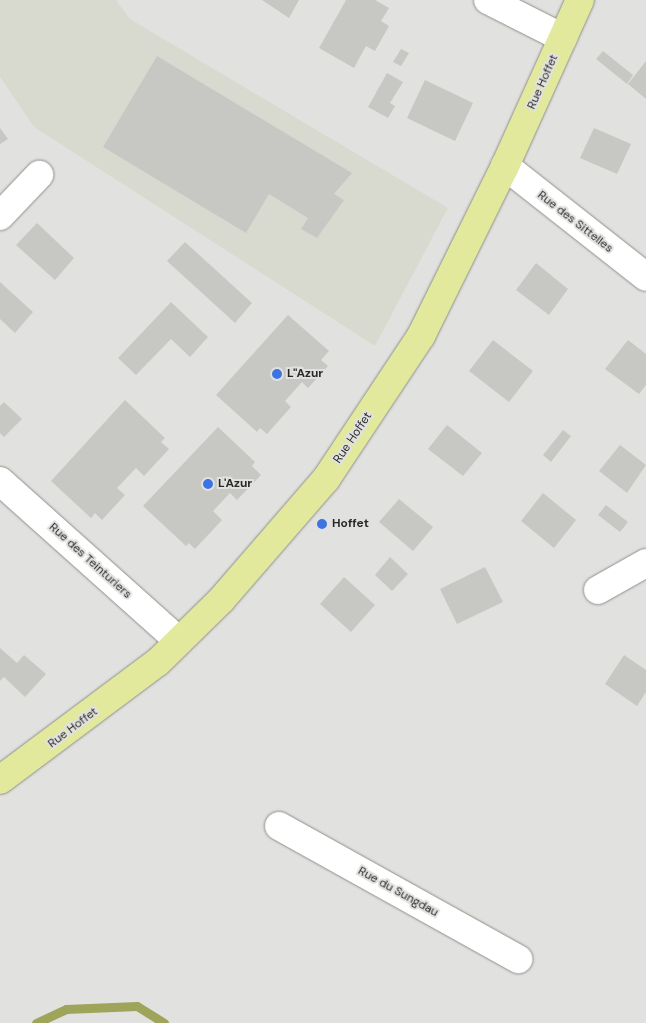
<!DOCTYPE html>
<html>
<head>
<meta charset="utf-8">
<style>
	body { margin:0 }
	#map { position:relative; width:646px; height:1023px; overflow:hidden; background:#e1e2df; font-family:"DM Sans",sans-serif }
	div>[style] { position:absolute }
	.built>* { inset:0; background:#d9dacf }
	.stream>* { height:9px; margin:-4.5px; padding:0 4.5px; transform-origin:4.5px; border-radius:4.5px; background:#9ea459 }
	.building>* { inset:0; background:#c7c7c4 }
	.roads { filter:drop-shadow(0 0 1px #8f8f8c) drop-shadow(0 0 1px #8f8f8c) }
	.minor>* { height:28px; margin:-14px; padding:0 14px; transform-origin:14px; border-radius:14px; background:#fff }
	.major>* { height:28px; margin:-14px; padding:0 14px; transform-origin:14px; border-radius:14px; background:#e2e89c }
	.dots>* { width:14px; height:14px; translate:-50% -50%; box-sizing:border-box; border:2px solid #e1e2df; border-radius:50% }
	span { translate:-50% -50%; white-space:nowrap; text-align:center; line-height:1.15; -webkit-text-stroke:4px #e1e2df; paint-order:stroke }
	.street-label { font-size:12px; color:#292928 }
	.poi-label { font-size:12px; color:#292928; font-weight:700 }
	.left { translate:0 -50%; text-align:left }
</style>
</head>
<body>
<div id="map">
	<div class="built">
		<i style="clip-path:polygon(0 0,116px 0,130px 19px,448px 208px,375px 346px,34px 127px,0 77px)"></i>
	</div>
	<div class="stream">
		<i style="left:36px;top:1023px;width:33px;rotate:-25deg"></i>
		<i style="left:66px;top:1009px;width:71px;rotate:-2.4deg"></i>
		<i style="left:137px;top:1006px;width:32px;rotate:32deg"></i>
	</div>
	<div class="building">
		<i style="clip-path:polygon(262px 0,299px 0,289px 18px)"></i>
		<i style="clip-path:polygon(346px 0,375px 0,389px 8px,381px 21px,389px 26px,375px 51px,366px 46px,354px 68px,319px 48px)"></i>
		<i style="clip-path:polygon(401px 49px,409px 53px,401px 66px,393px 62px)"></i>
		<i style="clip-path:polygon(603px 51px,633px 75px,627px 84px,596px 59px)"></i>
		<i style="clip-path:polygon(157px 56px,352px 173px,334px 194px,344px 200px,317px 238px,301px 229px,308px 218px,269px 194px,246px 233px,103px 147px)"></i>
		<i style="clip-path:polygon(646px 61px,646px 99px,628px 84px)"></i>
		<i style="clip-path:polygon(387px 73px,403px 82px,390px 103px,395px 106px,388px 118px,368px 107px)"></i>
		<i style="clip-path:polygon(425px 80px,473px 103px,455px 141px,407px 118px)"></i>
		<i style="clip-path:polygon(0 128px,8px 139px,0 144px)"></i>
		<i style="clip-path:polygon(594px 128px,631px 144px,617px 174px,580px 158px)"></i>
		<i style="clip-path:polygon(37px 223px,74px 258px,55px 280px,16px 245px)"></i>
		<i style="clip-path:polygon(185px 242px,252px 303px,235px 323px,167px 261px)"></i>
		<i style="clip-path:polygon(536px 263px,568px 289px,549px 315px,516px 290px)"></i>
		<i style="clip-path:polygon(0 282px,33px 312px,15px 333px,0 319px)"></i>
		<i style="clip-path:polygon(171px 302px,208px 337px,190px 357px,171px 339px,136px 375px,118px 358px)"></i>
		<i style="clip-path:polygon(288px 315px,329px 351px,321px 360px,328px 366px,308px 388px,302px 382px,285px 401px,291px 407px,267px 434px,260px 428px,257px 432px,216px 395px)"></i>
		<i style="clip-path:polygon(493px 340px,533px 371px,509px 402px,469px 371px)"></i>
		<i style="clip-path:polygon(628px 340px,646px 354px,646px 385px,639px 394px,605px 369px)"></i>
		<i style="clip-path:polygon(125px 400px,165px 438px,161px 442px,169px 449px,144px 476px,136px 468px,117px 488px,125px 495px,102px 520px,95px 513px,91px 518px,51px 481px)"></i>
		<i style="clip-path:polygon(4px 402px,22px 419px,4px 437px,0 433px,0 406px)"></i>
		<i style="clip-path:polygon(447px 425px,482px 453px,463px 476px,428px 449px)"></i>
		<i style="clip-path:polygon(218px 427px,255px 462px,252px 466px,261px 475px,237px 500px,230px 493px,213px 511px,222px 520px,195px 549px,189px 543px,186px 546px,143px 506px)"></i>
		<i style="clip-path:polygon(563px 430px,571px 436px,551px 462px,543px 455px)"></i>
		<i style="clip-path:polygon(620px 445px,646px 465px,627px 493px,599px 471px)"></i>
		<i style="clip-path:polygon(543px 493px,576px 520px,554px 548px,521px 521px)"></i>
		<i style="clip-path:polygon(399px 499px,433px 527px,413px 551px,379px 522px)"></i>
		<i style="clip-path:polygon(606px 505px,628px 522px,620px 532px,598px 515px)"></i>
		<i style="clip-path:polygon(390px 557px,408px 574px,392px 591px,375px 575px)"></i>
		<i style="clip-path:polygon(485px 567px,503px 602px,457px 624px,440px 589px)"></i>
		<i style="clip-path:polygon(344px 577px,375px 605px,351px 632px,320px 604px)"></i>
		<i style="clip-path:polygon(0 648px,17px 663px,24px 655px,46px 674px,25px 697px,4px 677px,0 681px)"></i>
		<i style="clip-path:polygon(624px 655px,646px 670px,646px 692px,637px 706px,605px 684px)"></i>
	</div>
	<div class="roads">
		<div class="minor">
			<i style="left:488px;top:0;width:84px;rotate:26.9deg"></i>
			<i style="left:505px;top:166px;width:179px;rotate:38.2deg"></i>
			<i style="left:0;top:216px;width:57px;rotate:-46.4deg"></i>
			<i style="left:0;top:481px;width:240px;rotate:41.8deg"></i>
			<i style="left:598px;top:590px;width:55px;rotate:-29.4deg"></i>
			<i style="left:279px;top:826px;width:274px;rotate:29.1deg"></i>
		</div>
		<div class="major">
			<i style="left:0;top:780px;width:197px;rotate:-36.8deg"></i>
			<i style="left:158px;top:662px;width:90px;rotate:-44.5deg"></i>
			<i style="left:222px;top:599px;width:159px;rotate:-49.1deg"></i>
			<i style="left:326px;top:479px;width:172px;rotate:-56.4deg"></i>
			<i style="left:421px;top:336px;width:190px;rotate:-63.7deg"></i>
			<i style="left:505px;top:166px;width:182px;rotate:-65.7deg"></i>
		</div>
	</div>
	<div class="dots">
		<i style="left:277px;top:374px;background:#3e73e3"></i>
		<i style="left:208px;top:484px;background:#3e73e3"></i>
		<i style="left:322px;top:524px;background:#3e73e3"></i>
	</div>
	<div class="street-label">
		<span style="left:543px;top:82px;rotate:-66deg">Rue Hoffet</span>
		<span style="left:575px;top:222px;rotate:38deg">Rue des Sittelles</span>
		<span style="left:353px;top:438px;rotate:-56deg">Rue Hoffet</span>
		<span style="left:90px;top:561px;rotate:42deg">Rue des Teinturiers</span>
		<span style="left:73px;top:728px;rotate:-37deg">Rue Hoffet</span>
		<span style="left:398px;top:892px;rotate:29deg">Rue du Sungdau</span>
	</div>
	<div class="poi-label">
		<span class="left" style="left:287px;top:374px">L"Azur</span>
		<span class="left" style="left:218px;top:484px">L'Azur</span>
		<span class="left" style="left:332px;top:524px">Hoffet</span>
	</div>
</div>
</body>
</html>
